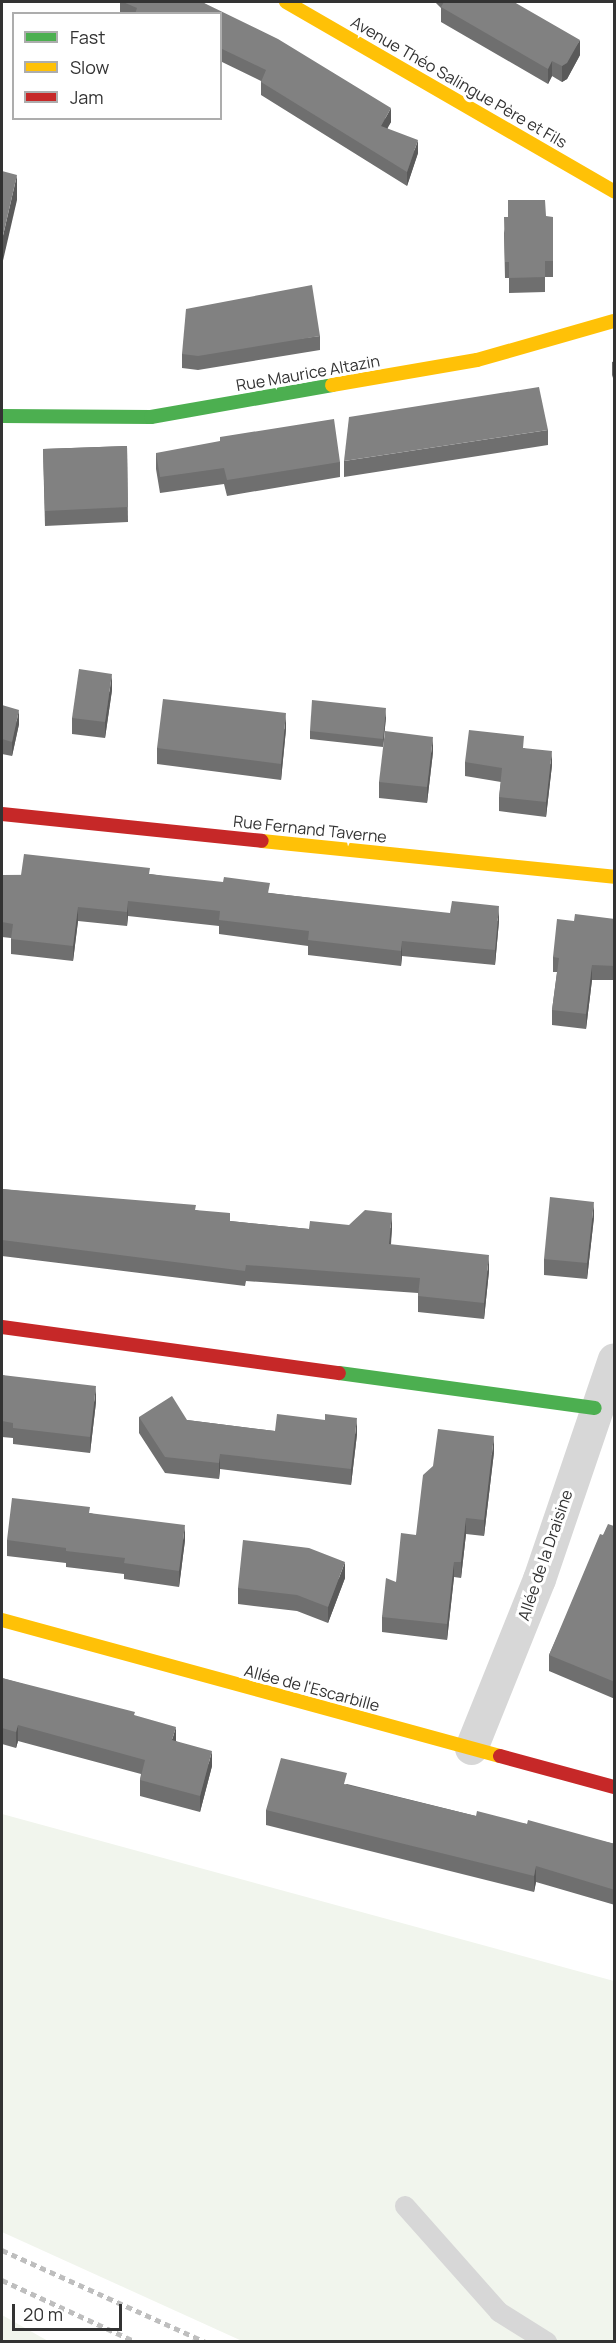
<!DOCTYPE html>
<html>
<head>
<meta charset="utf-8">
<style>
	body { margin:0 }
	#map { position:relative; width:616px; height:2343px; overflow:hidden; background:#fff; font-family:Manrope,sans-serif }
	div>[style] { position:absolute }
	.green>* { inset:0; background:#f1f5ed }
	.lane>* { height:20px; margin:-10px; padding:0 10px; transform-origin:10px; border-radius:10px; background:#d7d7d7 }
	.street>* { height:33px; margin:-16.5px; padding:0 16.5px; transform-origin:16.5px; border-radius:16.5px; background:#d7d7d7 }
	.fast>* { height:14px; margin:-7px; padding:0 7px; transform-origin:7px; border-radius:7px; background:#4caf50 }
	.slow>* { height:14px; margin:-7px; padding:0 7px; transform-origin:7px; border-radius:7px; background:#ffc107 }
	.jam>* { height:14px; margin:-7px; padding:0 7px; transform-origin:7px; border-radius:7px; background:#c62828 }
	.rail>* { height:4.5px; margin-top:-2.25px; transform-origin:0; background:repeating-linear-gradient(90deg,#bebebe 0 6px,transparent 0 10.5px) }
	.wall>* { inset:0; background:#6f6f6f }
	.shaded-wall>* { inset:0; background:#5a5a5a }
	.building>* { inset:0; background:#818181 }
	span { translate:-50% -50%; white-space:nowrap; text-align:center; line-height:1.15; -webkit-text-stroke:6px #fff; paint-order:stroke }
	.street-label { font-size:16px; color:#333 }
	.frame { position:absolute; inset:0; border:3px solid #333; pointer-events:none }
	.legend { position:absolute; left:12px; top:12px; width:210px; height:108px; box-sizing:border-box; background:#fff; border:2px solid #adadad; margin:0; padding:8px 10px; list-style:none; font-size:18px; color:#333 }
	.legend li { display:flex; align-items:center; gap:12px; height:30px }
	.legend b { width:30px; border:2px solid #adadad }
	.scale { position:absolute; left:12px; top:2304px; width:110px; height:27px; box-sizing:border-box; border:3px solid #333; border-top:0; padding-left:8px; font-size:18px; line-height:21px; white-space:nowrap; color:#333; -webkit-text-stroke:4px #fff; paint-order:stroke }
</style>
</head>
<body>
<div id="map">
	<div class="green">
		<i style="clip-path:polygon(2px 1814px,614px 1981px,614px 2341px,242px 2341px,2px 2232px)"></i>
		<i style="clip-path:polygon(2px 2315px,48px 2341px,2px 2341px)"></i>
	</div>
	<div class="lane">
		<i style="left:405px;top:2206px;width:142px;rotate:48.4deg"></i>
		<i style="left:499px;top:2312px;width:57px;rotate:32deg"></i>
	</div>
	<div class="street">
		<i style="left:471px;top:1748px;width:182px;rotate:-68.1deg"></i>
		<i style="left:539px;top:1579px;width:232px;rotate:-71.2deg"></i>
	</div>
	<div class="fast">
		<i style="left:2px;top:416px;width:149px;rotate:0.4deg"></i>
		<i style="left:151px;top:417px;width:184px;rotate:-10deg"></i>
		<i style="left:339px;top:1373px;width:258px;rotate:7.8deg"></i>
	</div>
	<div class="slow">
		<i style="left:286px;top:2px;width:379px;rotate:30deg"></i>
		<i style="left:332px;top:385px;width:147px;rotate:-9.8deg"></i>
		<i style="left:477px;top:360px;width:142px;rotate:-15.9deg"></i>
		<i style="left:262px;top:841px;width:354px;rotate:5.8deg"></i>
		<i style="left:2px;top:1620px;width:516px;rotate:15.27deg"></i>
	</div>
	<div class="jam">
		<i style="left:2px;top:814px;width:261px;rotate:5.9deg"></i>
		<i style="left:2px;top:1327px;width:340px;rotate:7.8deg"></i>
		<i style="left:500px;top:1756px;width:118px;rotate:15.2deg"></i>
	</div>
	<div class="rail">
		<i style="left:2px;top:2250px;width:224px;rotate:24.3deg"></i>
		<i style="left:2px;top:2280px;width:148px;rotate:24.8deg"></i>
	</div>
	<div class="wall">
		<i style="clip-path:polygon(120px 2px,202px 2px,391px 122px,387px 128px,418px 153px,407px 186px,261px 95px,261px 81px,220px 61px,220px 14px,120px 14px)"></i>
		<i style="clip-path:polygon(435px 2px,514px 2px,580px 55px,567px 79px,562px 82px,552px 76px,548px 84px,441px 22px,441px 8px)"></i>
		<i style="clip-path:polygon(546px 216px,553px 239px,553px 277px,545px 277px,545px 292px,509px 293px,509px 278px,505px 278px,504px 233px,508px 217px)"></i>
		<i style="clip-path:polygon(320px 336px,320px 350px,198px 370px,182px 368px,182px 354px)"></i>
		<i style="clip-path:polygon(615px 361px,615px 384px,612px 375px,612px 362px)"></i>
		<i style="clip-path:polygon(548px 430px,548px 445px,344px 477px,344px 461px)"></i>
		<i style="clip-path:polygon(127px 446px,128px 522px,45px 526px,43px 449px)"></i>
		<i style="clip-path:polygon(156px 453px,340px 462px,340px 477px,227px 496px,224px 484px,160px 493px,156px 469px)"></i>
		<i style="clip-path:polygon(112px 690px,105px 738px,72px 734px,72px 718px)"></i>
		<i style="clip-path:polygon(2px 705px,19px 724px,12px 756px,2px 754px)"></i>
		<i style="clip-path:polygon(386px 717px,383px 747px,310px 739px,310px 731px)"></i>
		<i style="clip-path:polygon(286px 729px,281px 780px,157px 764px,157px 748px)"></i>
		<i style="clip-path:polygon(524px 748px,552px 765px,546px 817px,499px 811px,499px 797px,501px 782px,465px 776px,465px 762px)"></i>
		<i style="clip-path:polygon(433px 752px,427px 803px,379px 798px,379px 782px)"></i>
		<i style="clip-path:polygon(150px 874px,270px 893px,499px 921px,495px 965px,402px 956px,401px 966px,308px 955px,308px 946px,219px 934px,219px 926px,128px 916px,127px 926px,78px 921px,73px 961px,11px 954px,11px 938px,2px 937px,2px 875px)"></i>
		<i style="clip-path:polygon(615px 919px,615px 980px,592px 980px,586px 1029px,552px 1025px,552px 1010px,557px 972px,553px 972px,553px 957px,574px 921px)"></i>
		<i style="clip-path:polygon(2px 1189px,196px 1210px,230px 1221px,309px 1229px,392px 1228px,391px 1245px,489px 1271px,484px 1319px,418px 1312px,418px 1293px,246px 1281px,245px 1286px,2px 1256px)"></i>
		<i style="clip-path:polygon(594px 1217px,587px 1279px,544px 1275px,544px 1259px)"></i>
		<i style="clip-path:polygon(2px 1375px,96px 1402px,90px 1453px,13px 1444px,13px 1438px,2px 1437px)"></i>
		<i style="clip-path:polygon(139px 1417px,187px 1420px,275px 1431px,357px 1434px,351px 1485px,220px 1469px,219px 1479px,165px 1473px,139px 1433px)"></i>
		<i style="clip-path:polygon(494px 1452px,484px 1536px,466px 1534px,461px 1578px,454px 1577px,447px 1640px,382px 1632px,382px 1617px,416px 1535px)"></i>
		<i style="clip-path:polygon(90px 1513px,185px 1540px,179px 1587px,124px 1579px,124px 1574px,66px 1567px,66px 1563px,7px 1556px,7px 1540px)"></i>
		<i style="clip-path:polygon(615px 1524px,615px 1699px,549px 1671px,549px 1655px,603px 1535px,614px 1526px)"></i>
		<i style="clip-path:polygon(345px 1578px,328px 1623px,297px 1611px,238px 1604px,238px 1588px)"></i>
		<i style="clip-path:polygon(2px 1678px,135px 1716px,176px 1741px,212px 1766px,200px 1812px,140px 1796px,140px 1780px,141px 1774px,18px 1741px,16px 1748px,2px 1744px)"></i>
		<i style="clip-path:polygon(347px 1784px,476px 1816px,527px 1824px,615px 1844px,615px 1905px,536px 1882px,534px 1892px,266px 1825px,266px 1810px)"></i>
	</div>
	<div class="shaded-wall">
		<i style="clip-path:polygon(580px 40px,580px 55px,567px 79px,562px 82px,562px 66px)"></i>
		<i style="clip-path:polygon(552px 61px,552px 76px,548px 84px,548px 69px)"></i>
		<i style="clip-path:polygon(391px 108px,391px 122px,381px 140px,381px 126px)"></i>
		<i style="clip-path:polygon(418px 140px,418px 153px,407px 186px,407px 172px)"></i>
		<i style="clip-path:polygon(17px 175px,17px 200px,2px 265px,2px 240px)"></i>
		<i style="clip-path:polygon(112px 674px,112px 690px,105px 738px,105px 722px)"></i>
		<i style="clip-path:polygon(386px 708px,386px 717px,383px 747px,383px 739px)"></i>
		<i style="clip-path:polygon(19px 710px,19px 724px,12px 756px,12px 742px)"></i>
		<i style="clip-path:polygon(286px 713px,286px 729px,281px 780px,281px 764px)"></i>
		<i style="clip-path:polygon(433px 737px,433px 752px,427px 803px,427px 787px)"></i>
		<i style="clip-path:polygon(552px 751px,552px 765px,546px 817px,546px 802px)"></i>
		<i style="clip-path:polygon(128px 901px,128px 916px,127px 926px,127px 912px)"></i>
		<i style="clip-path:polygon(499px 906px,499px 921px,495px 965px,495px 950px)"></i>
		<i style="clip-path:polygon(78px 907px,78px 921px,73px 961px,73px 946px)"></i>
		<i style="clip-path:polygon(402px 941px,402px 956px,401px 966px,401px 951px)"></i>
		<i style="clip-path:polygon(592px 965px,592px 980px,586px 1029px,586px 1014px)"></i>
		<i style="clip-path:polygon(594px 1202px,594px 1217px,587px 1279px,587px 1263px)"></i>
		<i style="clip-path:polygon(392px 1213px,392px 1228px,389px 1260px,389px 1244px)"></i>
		<i style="clip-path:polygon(489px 1255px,489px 1271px,484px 1319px,484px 1303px)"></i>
		<i style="clip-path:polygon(96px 1386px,96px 1402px,90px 1453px,90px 1437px)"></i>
		<i style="clip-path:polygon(357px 1418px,357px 1434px,351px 1485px,351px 1469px)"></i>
		<i style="clip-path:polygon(494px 1436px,494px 1452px,484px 1536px,484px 1520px)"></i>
		<i style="clip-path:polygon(220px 1454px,220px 1469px,219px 1479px,219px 1463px)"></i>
		<i style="clip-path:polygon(466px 1518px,466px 1534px,461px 1578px,461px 1562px)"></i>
		<i style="clip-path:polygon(185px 1525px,185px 1540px,179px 1587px,179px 1571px)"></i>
		<i style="clip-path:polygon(345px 1562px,345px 1578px,328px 1623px,328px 1607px)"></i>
		<i style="clip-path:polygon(454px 1562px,454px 1577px,447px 1640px,447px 1624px)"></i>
		<i style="clip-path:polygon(18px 1725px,18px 1741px,16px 1748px,16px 1732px)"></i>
		<i style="clip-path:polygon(176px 1727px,176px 1743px,172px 1740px)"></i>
		<i style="clip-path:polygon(212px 1751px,212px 1766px,200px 1812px,200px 1796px)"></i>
		<i style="clip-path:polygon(536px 1866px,536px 1882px,534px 1892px,534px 1876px)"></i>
	</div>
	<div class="building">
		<i style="clip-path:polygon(123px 2px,202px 2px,278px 39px,391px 108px,381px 126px,418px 140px,407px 172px,261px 82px,266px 70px,220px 48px,220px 14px,135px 14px,137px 8px)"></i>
		<i style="clip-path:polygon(444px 2px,514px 2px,580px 40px,567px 63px,562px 66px,552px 61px,548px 69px,441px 7px)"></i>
		<i style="clip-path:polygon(2px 171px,17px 175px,2px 240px)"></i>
		<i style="clip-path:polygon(508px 200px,545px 200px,546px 216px,553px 217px,553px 261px,545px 261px,545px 277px,509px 278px,509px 262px,505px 262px,504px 217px,508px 217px)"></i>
		<i style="clip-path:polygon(312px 285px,320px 336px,198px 356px,182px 354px,186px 309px)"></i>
		<i style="clip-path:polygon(539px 387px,548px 430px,344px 461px,349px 417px)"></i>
		<i style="clip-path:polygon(334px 419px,340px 462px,227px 480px,224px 468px,160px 477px,156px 453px,220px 441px,220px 437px)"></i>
		<i style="clip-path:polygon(127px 446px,128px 507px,45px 511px,43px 449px)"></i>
		<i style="clip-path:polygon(79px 669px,112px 674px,105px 722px,72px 718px)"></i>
		<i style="clip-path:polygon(163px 699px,286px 713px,281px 764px,157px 748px)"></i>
		<i style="clip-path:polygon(312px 700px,386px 708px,383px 739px,310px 731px)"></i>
		<i style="clip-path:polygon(2px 705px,19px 710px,12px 742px,2px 739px)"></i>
		<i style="clip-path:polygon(469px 730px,524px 736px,523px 748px,552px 751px,546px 802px,499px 797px,502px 768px,465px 762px)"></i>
		<i style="clip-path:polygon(385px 731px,433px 737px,427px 787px,379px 782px)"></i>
		<i style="clip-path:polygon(24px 854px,150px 868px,149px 874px,223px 882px,224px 877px,270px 883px,268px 893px,450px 913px,452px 901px,499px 906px,495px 950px,402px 941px,401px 951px,308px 940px,309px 931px,219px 920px,220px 911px,128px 901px,127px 912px,78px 907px,73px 946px,11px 939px,13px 924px,2px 922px,2px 875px,21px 875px)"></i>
		<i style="clip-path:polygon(575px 914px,615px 919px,615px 966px,592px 965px,586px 1014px,552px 1010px,559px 958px,553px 957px,557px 919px,574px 921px)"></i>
		<i style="clip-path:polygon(2px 1189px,196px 1205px,195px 1210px,230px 1213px,230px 1221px,309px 1229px,310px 1221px,349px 1225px,365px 1210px,392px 1213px,389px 1244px,489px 1255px,484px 1303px,418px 1296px,420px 1278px,246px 1265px,245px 1271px,2px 1240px)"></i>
		<i style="clip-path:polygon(550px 1197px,594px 1202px,587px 1263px,544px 1259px)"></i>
		<i style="clip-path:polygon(2px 1375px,96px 1386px,90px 1437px,13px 1428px,13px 1423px,2px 1421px)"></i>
		<i style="clip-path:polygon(172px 1396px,187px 1420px,275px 1431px,277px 1414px,325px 1420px,325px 1414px,357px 1418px,351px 1469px,220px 1454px,219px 1463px,165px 1457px,139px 1417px)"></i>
		<i style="clip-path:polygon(438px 1429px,494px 1436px,484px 1520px,466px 1518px,461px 1562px,454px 1562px,447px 1624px,382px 1617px,386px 1578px,396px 1582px,401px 1533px,416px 1535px,423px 1475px,433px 1466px)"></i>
		<i style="clip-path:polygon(12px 1498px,90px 1507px,89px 1513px,185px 1525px,179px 1571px,124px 1563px,125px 1558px,66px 1551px,66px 1548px,7px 1540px)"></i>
		<i style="clip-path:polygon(608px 1524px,614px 1526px,615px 1524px,615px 1682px,549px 1655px,600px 1534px,603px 1535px)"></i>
		<i style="clip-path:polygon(243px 1540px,309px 1548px,345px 1562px,328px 1607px,297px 1595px,238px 1588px)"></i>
		<i style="clip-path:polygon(2px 1678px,135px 1712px,134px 1715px,176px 1727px,172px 1740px,212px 1751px,200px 1796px,140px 1780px,145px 1760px,18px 1725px,16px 1732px,2px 1728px)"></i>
		<i style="clip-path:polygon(281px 1758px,347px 1773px,344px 1784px,476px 1816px,477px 1811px,527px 1824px,528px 1820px,615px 1844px,615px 1890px,536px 1866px,534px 1876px,266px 1810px)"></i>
	</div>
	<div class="street-label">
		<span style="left:459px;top:82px;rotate:30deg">Avenue Théo Salingue Père et Fils</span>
		<span style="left:308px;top:373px;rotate:-10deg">Rue Maurice Altazin</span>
		<span style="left:310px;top:829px;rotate:6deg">Rue Fernand Taverne</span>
		<span style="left:545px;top:1555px;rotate:-71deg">Allée de la Draisine</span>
		<span style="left:312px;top:1688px;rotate:15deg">Allée de l'Escarbille</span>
	</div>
	<div class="frame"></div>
	<ul class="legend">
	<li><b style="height:8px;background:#4caf50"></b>Fast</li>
	<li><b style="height:8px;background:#ffc107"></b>Slow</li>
	<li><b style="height:8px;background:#c62828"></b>Jam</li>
	</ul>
	<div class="scale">20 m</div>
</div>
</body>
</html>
